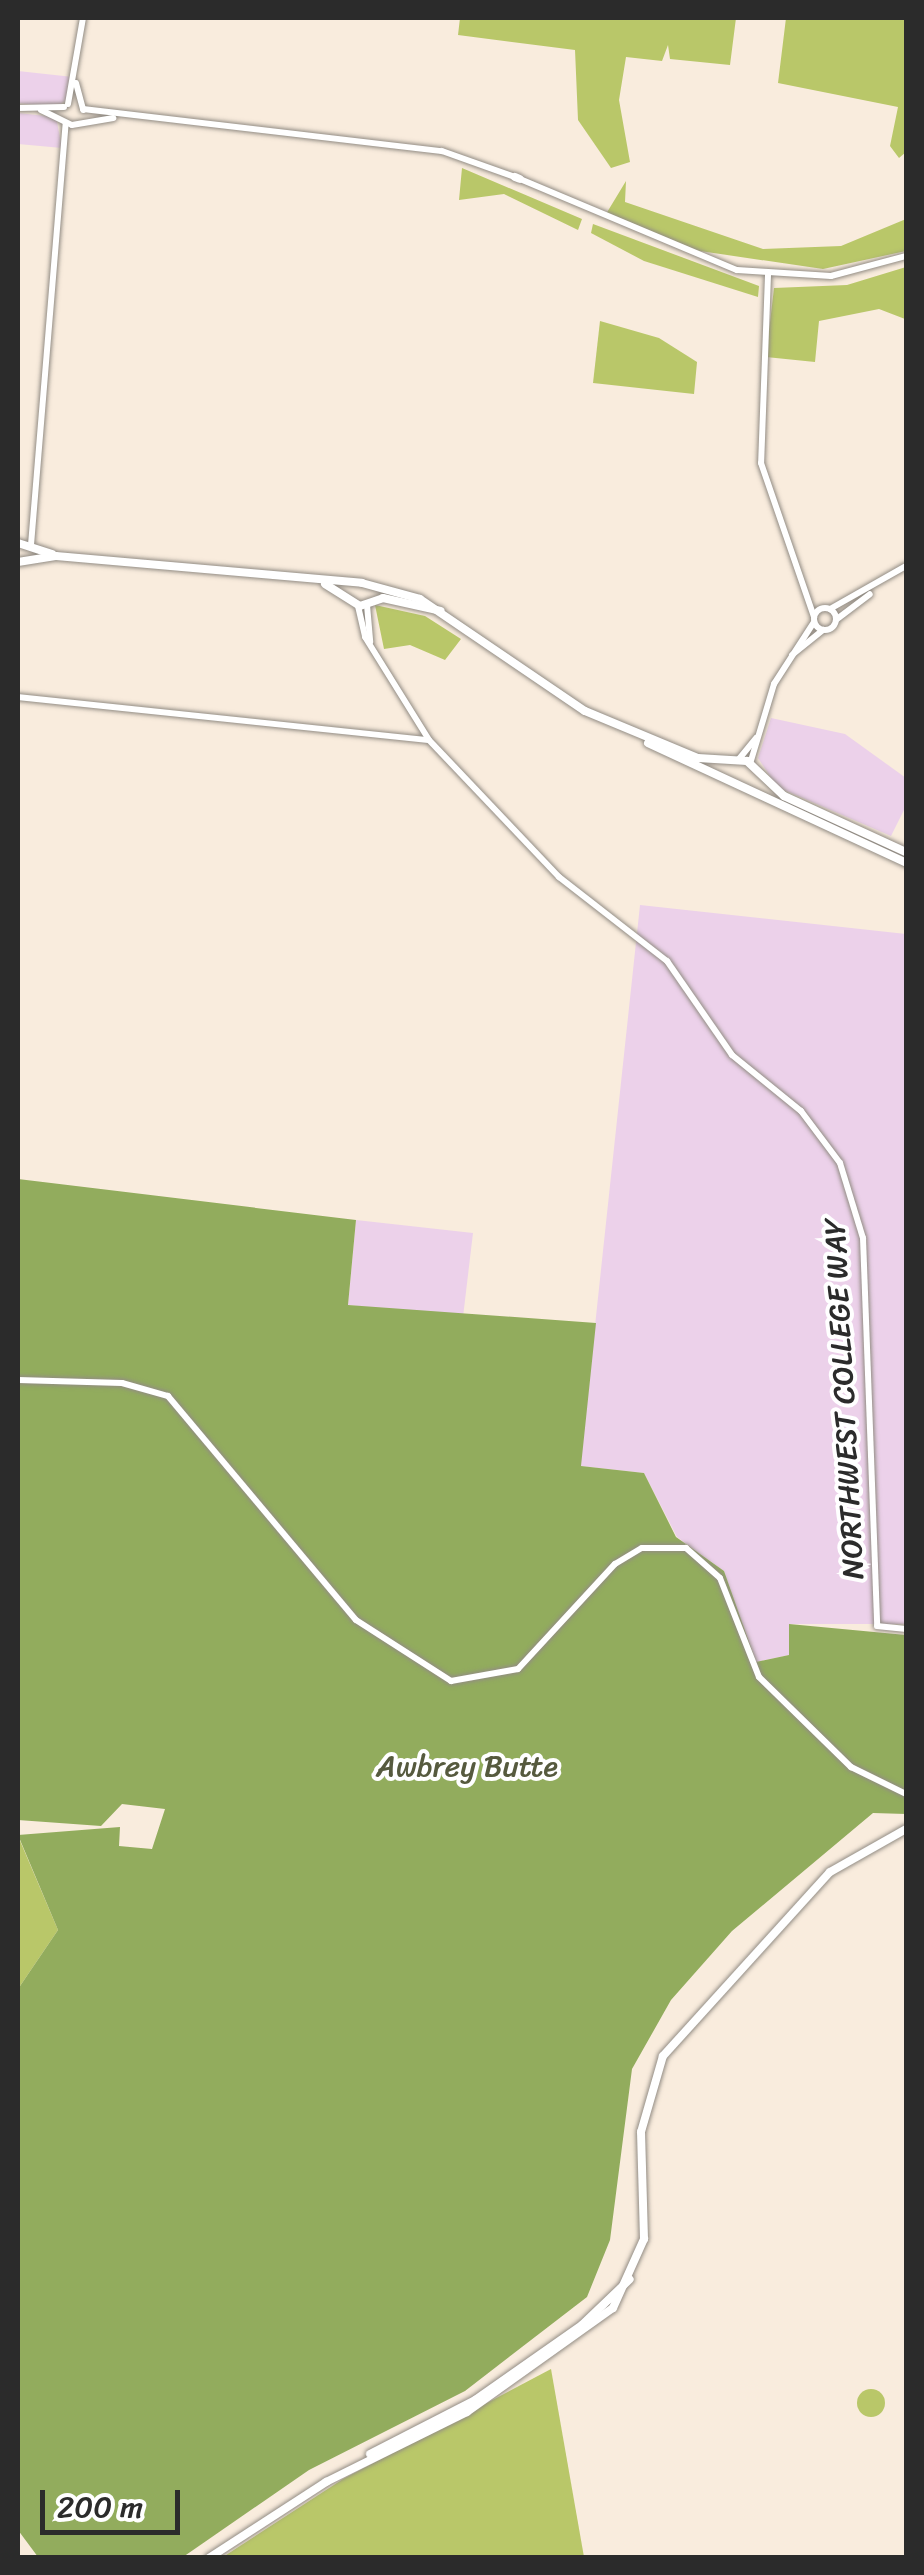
<!DOCTYPE html>
<html>
<head>
<meta charset="utf-8">
<style>
	body { margin:0 }
	#map { position:relative; width:924px; height:2575px; overflow:hidden; background:#f9ecdd; font-family:Sriracha,sans-serif }
	div>[style] { position:absolute }
	.built>* { inset:0; background:#ecd1ea }
	.green>* { inset:0; background:#b9c769 }
	.round { border-radius:50% }
	.forest>* { inset:0; background:#92ac5d }
	.roads { filter:drop-shadow(0 0 2px #928c84) drop-shadow(0 0 2px #928c84) }
	.tertiary>* { height:6px; margin:-3px; padding:0 3px; transform-origin:3px; border-radius:3px; background:#fff }
	.tertiary>.ring { margin:-3px; padding:0; box-sizing:content-box; background:none; border:6px solid #fff; border-radius:50% }
	.secondary>* { height:8px; margin:-4px; padding:0 4px; transform-origin:4px; border-radius:4px; background:#fff }
	span { translate:-50% -50%; white-space:nowrap; text-align:center; line-height:1.15; -webkit-text-stroke:8px #fff; paint-order:stroke }
	.street-label { font-size:30px; color:#2b2b2b }
	.park-label { font-size:30px; color:#565a3e }
	.frame { position:absolute; inset:0; border:20px solid #2b2b2b; pointer-events:none }
	.scale { position:absolute; left:40px; top:2490px; width:140px; height:45px; box-sizing:border-box; border:5px solid #2b2b2b; border-top:0; padding-left:12px; font-size:30px; line-height:35px; white-space:nowrap; color:#2b2b2b; -webkit-text-stroke:8px #fff; paint-order:stroke }
</style>
</head>
<body>
<div id="map">
	<div class="built">
		<i style="clip-path:polygon(18px 71px,73px 77px,69px 98px,56px 107px,18px 103px)"></i>
		<i style="clip-path:polygon(18px 113px,56px 117px,62px 148px,18px 144px)"></i>
		<i style="clip-path:polygon(771px 718px,845px 734px,906px 778px,906px 806px,891px 836px,777px 787px,758px 758px)"></i>
		<i style="clip-path:polygon(640px 905px,906px 934px,906px 1624px,790px 1624px,789px 1655px,756px 1662px,724px 1571px,677px 1537px,644px 1473px,580px 1466px)"></i>
		<i style="clip-path:polygon(356px 1220px,473px 1233px,463px 1317px,348px 1305px)"></i>
	</div>
	<div class="green">
		<i style="clip-path:polygon(460px 18px,736px 18px,730px 65px,670px 59px,668px 45px,662px 61px,626px 57px,619px 100px,630px 162px,611px 168px,578px 120px,575px 50px,458px 35px)"></i>
		<i style="clip-path:polygon(786px 18px,906px 18px,906px 152px,899px 158px,890px 146px,898px 107px,778px 83px)"></i>
		<i style="clip-path:polygon(462px 168px,582px 219px,578px 230px,504px 194px,459px 200px)"></i>
		<i style="clip-path:polygon(626px 181px,625px 202px,763px 249px,841px 246px,906px 219px,906px 251px,823px 269px,693px 250px,606px 214px)"></i>
		<i style="clip-path:polygon(593px 224px,759px 286px,758px 297px,644px 261px,591px 233px)"></i>
		<i style="clip-path:polygon(906px 267px,905px 319px,879px 309px,819px 321px,815px 362px,766px 357px,774px 288px,847px 285px)"></i>
		<i style="clip-path:polygon(600px 321px,659px 338px,697px 362px,694px 394px,593px 383px)"></i>
		<i style="clip-path:polygon(375px 605px,425px 616px,461px 639px,445px 660px,410px 645px,384px 649px)"></i>
		<i style="clip-path:polygon(18px 1836px,58px 1930px,18px 1989px)"></i>
		<i style="clip-path:polygon(551px 2369px,584px 2557px,223px 2557px,343px 2479px)"></i>
		<i class="round" style="left:857px;top:2389px;width:28px;height:28px"></i>
	</div>
	<div class="forest">
		<i style="clip-path:polygon(18px 1179px,356px 1220px,348px 1305px,596px 1323px,581px 1466px,644px 1473px,676px 1537px,724px 1571px,756px 1662px,789px 1655px,789px 1624px,906px 1635px,906px 1814px,873px 1813px,732px 1931px,671px 2000px,632px 2069px,610px 2240px,587px 2297px,465px 2391px,309px 2470px,183px 2557px,38px 2557px,18px 2530px,18px 1989px,58px 1930px,18px 1835px,120px 1827px,119px 1846px,152px 1849px,165px 1809px,122px 1804px,101px 1826px,18px 1820px)"></i>
	</div>
	<div class="roads">
		<div class="tertiary">
			<i style="left:76px;top:83px;width:28px;rotate:75deg"></i>
			<i style="left:68px;top:104px;width:87px;rotate:-80.1deg"></i>
			<i style="left:18px;top:108px;width:46px;rotate:-1.2deg"></i>
			<i style="left:83px;top:109px;width:361px;rotate:6.7deg"></i>
			<i style="left:442px;top:151px;width:77px;rotate:19.6deg"></i>
			<i style="left:41px;top:110px;width:34px;rotate:26deg"></i>
			<i style="left:72px;top:125px;width:42px;rotate:-9.7deg"></i>
			<i style="left:520px;top:179px;width:235px;rotate:22.8deg"></i>
			<i style="left:737px;top:270px;width:94px;rotate:3.7deg"></i>
			<i style="left:831px;top:276px;width:78px;rotate:-14.9deg"></i>
			<i style="left:768px;top:275px;width:188px;rotate:92.1deg"></i>
			<i style="left:761px;top:463px;width:163px;rotate:71deg"></i>
			<i style="left:31px;top:545px;width:423px;rotate:-85.3deg"></i>
			<i style="left:367px;top:605px;width:37px;rotate:85deg"></i>
			<i style="left:358px;top:606px;width:32px;rotate:77deg"></i>
			<i style="left:365px;top:637px;width:121px;rotate:58.1deg"></i>
			<i style="left:429px;top:740px;width:189px;rotate:46.5deg"></i>
			<i style="left:559px;top:877px;width:137px;rotate:37.9deg"></i>
			<i style="left:667px;top:961px;width:114px;rotate:55.3deg"></i>
			<i style="left:732px;top:1055px;width:89px;rotate:39.1deg"></i>
			<i style="left:801px;top:1111px;width:65px;rotate:53.1deg"></i>
			<i style="left:840px;top:1163px;width:78px;rotate:73deg"></i>
			<i style="left:863px;top:1238px;width:388px;rotate:87.9deg"></i>
			<i style="left:877px;top:1626px;width:29px;rotate:6deg"></i>
			<i class="ring" style="left:814px;top:608px;width:16px;height:16px"></i>
			<i style="left:830px;top:609px;width:87px;rotate:-29.5deg"></i>
			<i style="left:837px;top:619px;width:41px;rotate:-37.1deg"></i>
			<i style="left:792px;top:655px;width:40px;rotate:-39deg"></i>
			<i style="left:18px;top:697px;width:412px;rotate:6deg"></i>
			<i style="left:739px;top:759px;width:27px;rotate:-51deg"></i>
			<i style="left:750px;top:764px;width:84px;rotate:-73.3deg"></i>
			<i style="left:774px;top:684px;width:74px;rotate:-57.2deg"></i>
			<i style="left:18px;top:1380px;width:104px;rotate:1.7deg"></i>
			<i style="left:122px;top:1383px;width:48px;rotate:15.8deg"></i>
			<i style="left:168px;top:1396px;width:292px;rotate:50deg"></i>
			<i style="left:356px;top:1620px;width:113px;rotate:32.7deg"></i>
			<i style="left:451px;top:1681px;width:68px;rotate:-10.2deg"></i>
			<i style="left:518px;top:1669px;width:143px;rotate:-47.3deg"></i>
			<i style="left:615px;top:1564px;width:31px;rotate:-31deg"></i>
			<i style="left:642px;top:1548px;width:44px"></i>
			<i style="left:686px;top:1548px;width:45px;rotate:41.4deg"></i>
			<i style="left:720px;top:1578px;width:106px;rotate:68.5deg"></i>
			<i style="left:759px;top:1677px;width:129px;rotate:44.4deg"></i>
			<i style="left:851px;top:1767px;width:61px;rotate:26.1deg"></i>
		</div>
		<div class="secondary">
			<i style="left:515px;top:177px;width:5px;rotate:22deg"></i>
			<i style="left:18px;top:543px;width:36px;rotate:18deg"></i>
			<i style="left:18px;top:562px;width:38px;rotate:-9deg"></i>
			<i style="left:56px;top:556px;width:307px;rotate:5deg"></i>
			<i style="left:362px;top:583px;width:60px;rotate:15.4deg"></i>
			<i style="left:420px;top:599px;width:199px;rotate:34.2deg"></i>
			<i style="left:585px;top:711px;width:122px;rotate:22.6deg"></i>
			<i style="left:698px;top:758px;width:49px;rotate:3.5deg"></i>
			<i style="left:747px;top:761px;width:51px;rotate:43.4deg"></i>
			<i style="left:784px;top:796px;width:134px;rotate:24.7deg"></i>
			<i style="left:325px;top:584px;width:41px;rotate:32.2deg"></i>
			<i style="left:360px;top:606px;width:24px;rotate:-19deg"></i>
			<i style="left:383px;top:598px;width:59px;rotate:12.6deg"></i>
			<i style="left:648px;top:743px;width:285px;rotate:24.9deg"></i>
			<i style="left:370px;top:2454px;width:118px;rotate:-27.2deg"></i>
			<i style="left:475px;top:2400px;width:131px;rotate:-35deg"></i>
			<i style="left:582px;top:2325px;width:66px;rotate:-43.8deg"></i>
			<i style="left:209px;top:2558px;width:140px;rotate:-33deg"></i>
			<i style="left:326px;top:2482px;width:157px;rotate:-26.4deg"></i>
			<i style="left:467px;top:2412px;width:179px;rotate:-35.5deg"></i>
			<i style="left:613px;top:2308px;width:76px;rotate:-65.8deg"></i>
			<i style="left:644px;top:2239px;width:107px;rotate:-91.6deg"></i>
			<i style="left:641px;top:2132px;width:79px;rotate:-73.9deg"></i>
			<i style="left:663px;top:2056px;width:248px;rotate:-47.8deg"></i>
			<i style="left:830px;top:1872px;width:87px;rotate:-29.5deg"></i>
		</div>
	</div>
	<div class="street-label">
		<span style="left:844px;top:1399px;rotate:-93deg">NORTHWEST COLLEGE WAY</span>
	</div>
	<div class="park-label">
		<span style="left:467px;top:1766px">Awbrey Butte</span>
	</div>
	<div class="frame"></div>
	<div class="scale">200 m</div>
</div>
</body>
</html>
